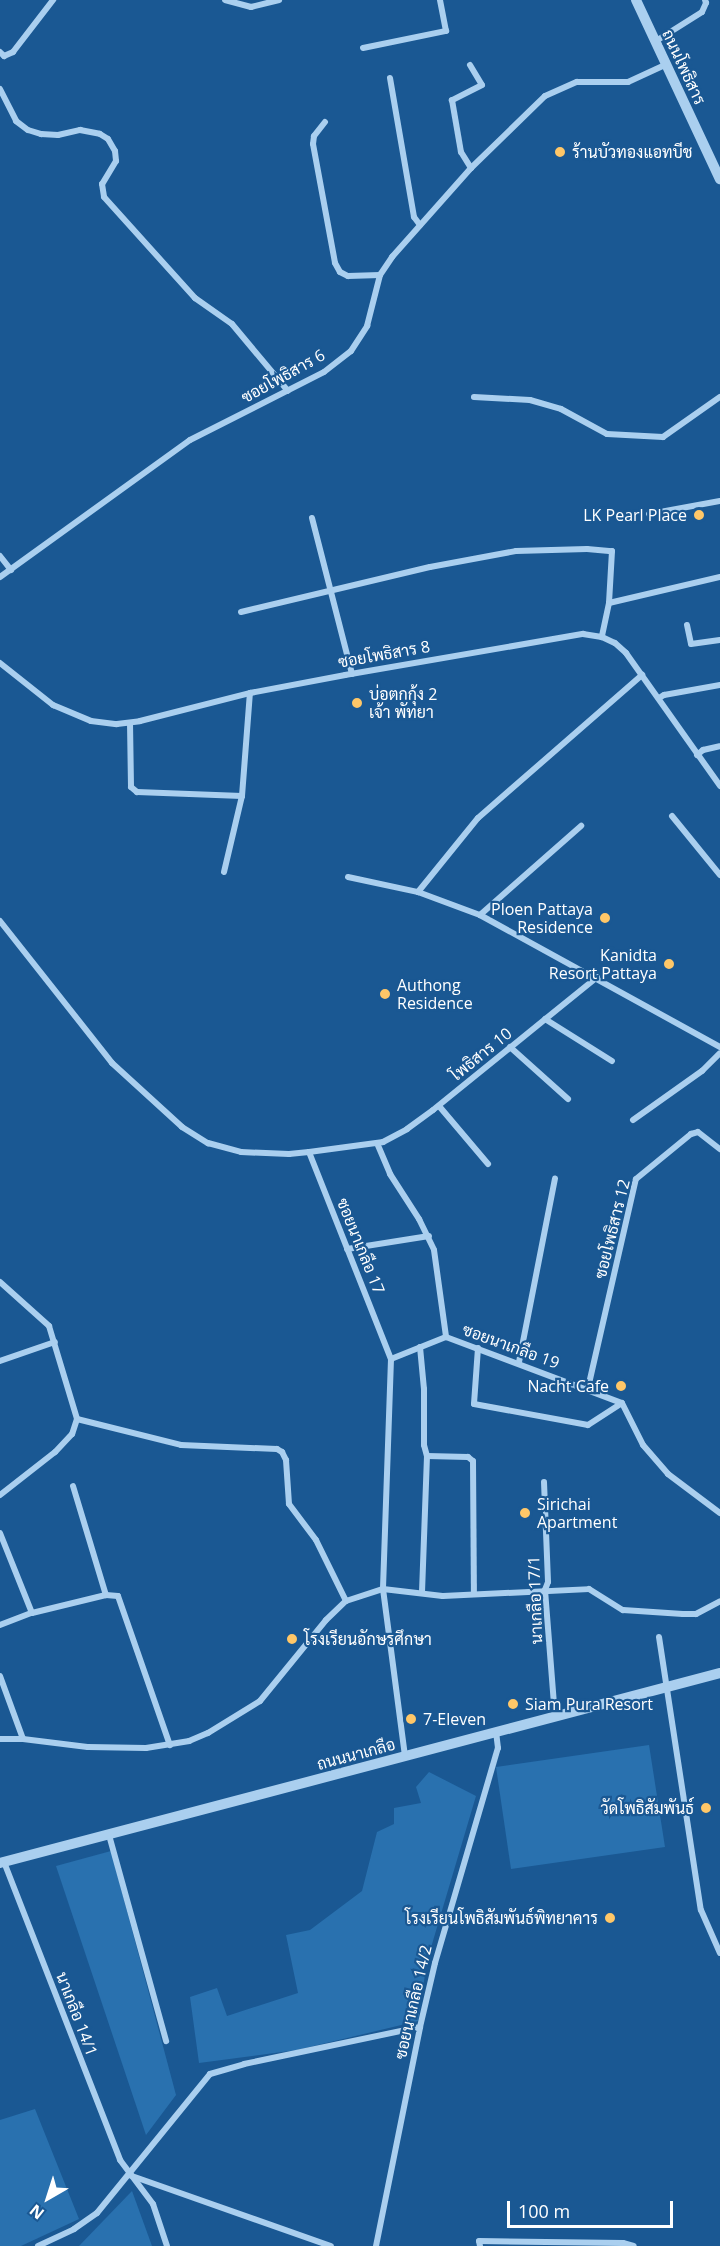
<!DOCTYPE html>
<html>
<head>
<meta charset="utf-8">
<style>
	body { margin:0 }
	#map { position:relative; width:720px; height:2246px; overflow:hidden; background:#1a5893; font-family:"Open Sans",Sarabun,sans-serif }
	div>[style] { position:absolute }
	.green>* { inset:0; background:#2971af }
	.minor>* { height:6px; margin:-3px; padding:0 3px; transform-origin:3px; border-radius:3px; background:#aacfef }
	.tertiary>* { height:10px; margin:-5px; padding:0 5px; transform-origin:5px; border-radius:5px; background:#aacfef }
	.dots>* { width:16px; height:16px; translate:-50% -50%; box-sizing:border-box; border:3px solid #1a5893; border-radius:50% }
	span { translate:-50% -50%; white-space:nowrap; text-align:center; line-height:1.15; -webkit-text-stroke:4.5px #1a5893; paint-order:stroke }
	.street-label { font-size:16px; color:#fff }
	.poi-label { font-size:16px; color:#fff }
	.left { translate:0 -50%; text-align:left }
	.right { translate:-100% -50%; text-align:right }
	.north { position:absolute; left:18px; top:2168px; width:60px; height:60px; -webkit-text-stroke:4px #1a5893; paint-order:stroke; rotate:219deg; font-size:16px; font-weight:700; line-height:24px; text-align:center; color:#fff }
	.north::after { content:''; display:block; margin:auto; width:21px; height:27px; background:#fff; clip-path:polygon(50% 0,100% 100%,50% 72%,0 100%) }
	.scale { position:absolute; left:507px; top:2201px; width:166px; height:27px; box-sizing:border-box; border:3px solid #fff; border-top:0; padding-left:8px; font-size:18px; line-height:21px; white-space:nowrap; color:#fff; -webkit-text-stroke:4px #1a5893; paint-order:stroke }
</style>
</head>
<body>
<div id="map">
	<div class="green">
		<i style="clip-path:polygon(649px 1745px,665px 1847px,511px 1869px,496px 1767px)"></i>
		<i style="clip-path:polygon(429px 1772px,476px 1796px,427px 1961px,418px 2021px,297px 2050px,199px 2063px,190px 1997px,217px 1988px,227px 2016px,298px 1993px,286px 1935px,310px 1930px,362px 1891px,377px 1832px,394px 1824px,394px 1808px,421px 1803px,416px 1787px)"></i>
		<i style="clip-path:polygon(111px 1851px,176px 2095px,146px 2135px,56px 1866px)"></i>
		<i style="clip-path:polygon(35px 2109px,79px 2219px,21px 2246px,0 2246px,0 2120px)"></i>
		<i style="clip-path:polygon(132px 2191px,152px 2246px,79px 2246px)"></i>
	</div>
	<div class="minor">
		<i style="left:225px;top:0;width:27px;rotate:15deg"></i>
		<i style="left:251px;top:7px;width:29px;rotate:-14deg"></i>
		<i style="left:656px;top:41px;width:54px;rotate:-32.2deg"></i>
		<i style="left:702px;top:12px;width:10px;rotate:-66deg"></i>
		<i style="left:706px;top:3px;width:3px;rotate:-108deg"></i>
		<i style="left:363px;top:48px;width:85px;rotate:-11.6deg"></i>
		<i style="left:446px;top:31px;width:32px;rotate:-101deg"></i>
		<i style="left:0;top:52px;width:6px;rotate:45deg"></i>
		<i style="left:4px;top:56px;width:10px;rotate:-24deg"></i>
		<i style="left:13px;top:52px;width:66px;rotate:-52.4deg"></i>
		<i style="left:470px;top:65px;width:23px;rotate:59deg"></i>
		<i style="left:482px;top:85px;width:34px;rotate:153deg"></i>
		<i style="left:452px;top:100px;width:53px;rotate:80.2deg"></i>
		<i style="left:461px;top:152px;width:19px;rotate:58deg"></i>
		<i style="left:390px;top:78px;width:141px;rotate:80.2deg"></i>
		<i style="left:414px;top:217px;width:10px;rotate:53deg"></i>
		<i style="left:0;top:89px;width:36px;rotate:63deg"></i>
		<i style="left:16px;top:121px;width:15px;rotate:37deg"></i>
		<i style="left:28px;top:130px;width:14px;rotate:17deg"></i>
		<i style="left:41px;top:134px;width:17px;rotate:3deg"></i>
		<i style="left:58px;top:135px;width:23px;rotate:-13deg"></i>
		<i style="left:80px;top:130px;width:20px;rotate:11deg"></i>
		<i style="left:100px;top:134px;width:9px;rotate:32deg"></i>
		<i style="left:108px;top:139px;width:14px;rotate:60deg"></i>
		<i style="left:115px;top:151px;width:10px;rotate:84deg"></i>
		<i style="left:116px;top:161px;width:27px;rotate:121deg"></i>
		<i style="left:102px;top:184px;width:13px;rotate:81deg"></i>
		<i style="left:104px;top:197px;width:136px;rotate:48deg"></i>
		<i style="left:195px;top:298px;width:45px;rotate:35.1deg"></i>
		<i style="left:232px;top:324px;width:87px;rotate:50.1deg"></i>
		<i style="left:325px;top:122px;width:18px;rotate:128deg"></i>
		<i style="left:314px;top:136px;width:8px;rotate:97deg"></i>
		<i style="left:313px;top:144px;width:121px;rotate:79.5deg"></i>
		<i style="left:335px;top:263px;width:10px;rotate:61deg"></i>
		<i style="left:340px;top:272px;width:9px;rotate:27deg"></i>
		<i style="left:348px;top:276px;width:32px;rotate:-2deg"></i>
		<i style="left:474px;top:397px;width:56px;rotate:3.1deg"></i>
		<i style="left:530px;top:400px;width:32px;rotate:16deg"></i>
		<i style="left:561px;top:409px;width:52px;rotate:28.5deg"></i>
		<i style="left:607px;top:434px;width:56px;rotate:3.1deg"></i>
		<i style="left:663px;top:437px;width:70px;rotate:-35.1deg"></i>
		<i style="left:649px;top:514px;width:72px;rotate:-10.4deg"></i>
		<i style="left:312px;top:518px;width:161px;rotate:75.6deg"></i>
		<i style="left:0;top:556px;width:18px;rotate:52deg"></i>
		<i style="left:0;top:577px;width:234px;rotate:-35.8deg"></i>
		<i style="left:190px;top:440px;width:150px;rotate:-26.9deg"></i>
		<i style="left:324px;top:372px;width:34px;rotate:-38deg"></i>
		<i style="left:351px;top:351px;width:30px;rotate:-57deg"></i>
		<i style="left:367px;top:326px;width:53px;rotate:-75.7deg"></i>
		<i style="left:380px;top:275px;width:22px;rotate:-56deg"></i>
		<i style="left:392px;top:257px;width:119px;rotate:-48.4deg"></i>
		<i style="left:471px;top:168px;width:103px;rotate:-44.2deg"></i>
		<i style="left:545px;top:96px;width:35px;rotate:-24deg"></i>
		<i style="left:577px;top:82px;width:51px"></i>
		<i style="left:628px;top:82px;width:43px;rotate:-24.8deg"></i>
		<i style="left:609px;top:603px;width:114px;rotate:-13.2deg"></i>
		<i style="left:241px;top:612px;width:194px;rotate:-13.4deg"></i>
		<i style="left:430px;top:567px;width:87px;rotate:-10.5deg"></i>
		<i style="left:516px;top:551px;width:71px;rotate:-1.6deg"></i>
		<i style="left:587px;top:549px;width:25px;rotate:5deg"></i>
		<i style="left:612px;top:551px;width:52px;rotate:93.3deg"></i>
		<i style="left:609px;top:603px;width:35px;rotate:102deg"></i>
		<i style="left:687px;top:625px;width:19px;rotate:78deg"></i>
		<i style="left:691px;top:644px;width:29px;rotate:-8deg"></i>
		<i style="left:0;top:663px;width:68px;rotate:38.4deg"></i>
		<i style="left:53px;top:705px;width:41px;rotate:22.8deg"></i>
		<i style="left:91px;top:721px;width:26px;rotate:7deg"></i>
		<i style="left:117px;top:724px;width:23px;rotate:-7deg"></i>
		<i style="left:140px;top:721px;width:114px;rotate:-14.3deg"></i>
		<i style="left:250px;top:693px;width:97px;rotate:-10.7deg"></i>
		<i style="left:345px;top:675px;width:242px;rotate:-9.8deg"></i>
		<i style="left:583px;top:634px;width:19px;rotate:9deg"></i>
		<i style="left:602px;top:637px;width:14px;rotate:25deg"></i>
		<i style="left:615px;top:643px;width:15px;rotate:42deg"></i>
		<i style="left:626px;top:653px;width:163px;rotate:54.7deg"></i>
		<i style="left:659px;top:698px;width:6px;rotate:-31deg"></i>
		<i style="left:664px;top:695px;width:57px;rotate:-10.1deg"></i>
		<i style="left:130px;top:723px;width:64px;rotate:89.1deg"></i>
		<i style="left:131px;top:787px;width:8px;rotate:40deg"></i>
		<i style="left:137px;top:792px;width:105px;rotate:2.2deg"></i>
		<i style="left:697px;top:755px;width:8px;rotate:-40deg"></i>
		<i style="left:703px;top:750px;width:17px;rotate:-13deg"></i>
		<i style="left:672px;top:816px;width:76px;rotate:50.9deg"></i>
		<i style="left:224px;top:872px;width:78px;rotate:-76.7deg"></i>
		<i style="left:242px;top:796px;width:103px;rotate:-85.6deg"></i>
		<i style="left:348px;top:877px;width:72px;rotate:12.1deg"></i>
		<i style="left:418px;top:892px;width:66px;rotate:20.4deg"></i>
		<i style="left:480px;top:915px;width:274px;rotate:28.8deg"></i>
		<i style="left:418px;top:892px;width:95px;rotate:-51deg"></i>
		<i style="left:478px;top:818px;width:218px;rotate:-41.1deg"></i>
		<i style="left:480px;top:915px;width:135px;rotate:-41.4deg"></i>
		<i style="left:0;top:921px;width:181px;rotate:51.7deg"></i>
		<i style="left:112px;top:1063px;width:95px;rotate:42.4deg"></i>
		<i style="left:182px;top:1127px;width:31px;rotate:32deg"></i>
		<i style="left:208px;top:1143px;width:34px;rotate:15deg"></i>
		<i style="left:241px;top:1152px;width:48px;rotate:2.4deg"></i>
		<i style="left:289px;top:1154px;width:20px;rotate:-6deg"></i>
		<i style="left:309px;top:1152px;width:223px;rotate:68.4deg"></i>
		<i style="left:391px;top:1359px;width:230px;rotate:92deg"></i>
		<i style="left:383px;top:1589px;width:168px;rotate:82.5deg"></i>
		<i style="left:545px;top:1019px;width:79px;rotate:32.1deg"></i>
		<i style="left:510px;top:1047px;width:78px;rotate:41.9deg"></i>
		<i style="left:439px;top:1106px;width:76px;rotate:49.8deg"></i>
		<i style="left:633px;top:1120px;width:85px;rotate:-35.4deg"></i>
		<i style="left:702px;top:1071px;width:25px;rotate:-45deg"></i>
		<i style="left:377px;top:1143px;width:34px;rotate:67deg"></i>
		<i style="left:390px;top:1174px;width:54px;rotate:57.2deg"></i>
		<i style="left:419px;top:1219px;width:34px;rotate:64deg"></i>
		<i style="left:434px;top:1250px;width:88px;rotate:82.1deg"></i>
		<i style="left:446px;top:1337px;width:188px;rotate:20.6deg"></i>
		<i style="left:622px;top:1403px;width:47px;rotate:63.4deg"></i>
		<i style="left:643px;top:1445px;width:38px;rotate:49deg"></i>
		<i style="left:668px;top:1474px;width:65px;rotate:36.9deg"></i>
		<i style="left:309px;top:1152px;width:75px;rotate:-7.7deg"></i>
		<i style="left:383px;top:1142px;width:27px;rotate:-28deg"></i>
		<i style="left:407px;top:1129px;width:32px;rotate:-36deg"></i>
		<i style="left:433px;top:1110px;width:211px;rotate:-39deg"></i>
		<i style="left:347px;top:1249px;width:83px;rotate:-9deg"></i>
		<i style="left:0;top:1282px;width:66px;rotate:41.9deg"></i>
		<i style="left:49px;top:1326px;width:97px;rotate:73.2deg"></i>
		<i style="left:77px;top:1419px;width:16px;rotate:108deg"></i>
		<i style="left:72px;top:1434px;width:25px;rotate:133deg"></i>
		<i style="left:55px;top:1452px;width:70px;rotate:142deg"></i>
		<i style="left:420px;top:1347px;width:42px;rotate:84.6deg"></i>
		<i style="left:424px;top:1389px;width:56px;rotate:90deg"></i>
		<i style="left:424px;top:1445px;width:11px;rotate:75deg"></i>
		<i style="left:427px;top:1456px;width:136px;rotate:92.1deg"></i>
		<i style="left:478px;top:1348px;width:56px;rotate:94.1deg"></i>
		<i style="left:474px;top:1404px;width:116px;rotate:10.4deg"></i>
		<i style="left:588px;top:1425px;width:40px;rotate:-32.9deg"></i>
		<i style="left:391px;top:1359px;width:59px;rotate:-21.8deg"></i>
		<i style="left:0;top:1361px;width:58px;rotate:-19.1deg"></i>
		<i style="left:519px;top:1362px;width:187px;rotate:-78.9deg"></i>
		<i style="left:588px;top:1388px;width:214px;rotate:-77.1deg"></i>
		<i style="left:636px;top:1179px;width:71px;rotate:-39.3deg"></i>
		<i style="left:691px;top:1134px;width:7px;rotate:-16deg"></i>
		<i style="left:698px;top:1132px;width:28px;rotate:38deg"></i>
		<i style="left:77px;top:1419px;width:107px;rotate:14deg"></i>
		<i style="left:181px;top:1445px;width:96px;rotate:2.4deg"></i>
		<i style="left:277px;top:1449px;width:6px;rotate:31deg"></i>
		<i style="left:282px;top:1452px;width:9px;rotate:63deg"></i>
		<i style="left:286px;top:1460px;width:44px;rotate:86.1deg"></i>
		<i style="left:289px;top:1504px;width:45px;rotate:53.1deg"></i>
		<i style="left:316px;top:1540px;width:68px;rotate:63.8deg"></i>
		<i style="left:427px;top:1456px;width:41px;rotate:1.4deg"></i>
		<i style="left:468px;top:1457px;width:6px;rotate:39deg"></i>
		<i style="left:473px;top:1461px;width:132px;rotate:89.6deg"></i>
		<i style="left:544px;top:1482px;width:100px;rotate:87.7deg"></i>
		<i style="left:548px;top:1582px;width:9px;rotate:111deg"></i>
		<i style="left:545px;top:1590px;width:127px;rotate:85.5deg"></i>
		<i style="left:73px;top:1486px;width:114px;rotate:73.2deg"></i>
		<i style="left:0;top:1533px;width:86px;rotate:68.2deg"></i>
		<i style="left:0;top:1625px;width:34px;rotate:-21deg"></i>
		<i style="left:32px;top:1613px;width:76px;rotate:-13.7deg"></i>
		<i style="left:106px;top:1595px;width:12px;rotate:5deg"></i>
		<i style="left:118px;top:1596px;width:158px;rotate:70.8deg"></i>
		<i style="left:659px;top:1637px;width:276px;rotate:81.3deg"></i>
		<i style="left:701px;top:1910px;width:47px;rotate:66.2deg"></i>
		<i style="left:0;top:1676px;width:67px;rotate:69.9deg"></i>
		<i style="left:0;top:1739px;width:23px"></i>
		<i style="left:23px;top:1739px;width:65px;rotate:7deg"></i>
		<i style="left:88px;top:1747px;width:58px;rotate:1deg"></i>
		<i style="left:146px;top:1748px;width:44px;rotate:-9.2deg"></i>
		<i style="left:189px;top:1741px;width:21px;rotate:-23deg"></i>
		<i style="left:208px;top:1733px;width:61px;rotate:-31.6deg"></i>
		<i style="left:260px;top:1701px;width:104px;rotate:-50.8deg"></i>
		<i style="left:326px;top:1620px;width:28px;rotate:-44deg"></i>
		<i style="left:346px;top:1601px;width:39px;rotate:-18deg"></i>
		<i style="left:383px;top:1589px;width:60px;rotate:6.7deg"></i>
		<i style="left:443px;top:1596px;width:146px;rotate:-2.7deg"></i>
		<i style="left:589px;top:1589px;width:40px;rotate:32deg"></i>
		<i style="left:623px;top:1610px;width:60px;rotate:3.8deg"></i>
		<i style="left:683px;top:1614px;width:13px"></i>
		<i style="left:696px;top:1614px;width:27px;rotate:-28deg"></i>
		<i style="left:109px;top:1835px;width:214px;rotate:74.5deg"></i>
		<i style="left:4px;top:1862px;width:320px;rotate:68.7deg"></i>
		<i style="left:120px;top:2160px;width:55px;rotate:53.1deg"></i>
		<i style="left:153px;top:2204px;width:44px;rotate:71.6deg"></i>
		<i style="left:129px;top:2175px;width:214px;rotate:19.4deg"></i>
		<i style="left:38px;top:2246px;width:40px;rotate:-25deg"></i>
		<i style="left:74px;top:2229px;width:28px;rotate:-35deg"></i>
		<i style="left:97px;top:2213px;width:179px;rotate:-50.9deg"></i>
		<i style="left:210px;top:2074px;width:35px;rotate:-16deg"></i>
		<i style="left:244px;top:2064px;width:180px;rotate:-11.9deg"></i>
		<i style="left:376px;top:2246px;width:223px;rotate:-78.6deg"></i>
		<i style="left:420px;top:2027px;width:66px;rotate:-76.8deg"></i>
		<i style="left:435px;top:1963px;width:224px;rotate:-73.7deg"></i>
		<i style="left:498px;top:1748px;width:16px;rotate:-97deg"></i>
		<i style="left:480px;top:2246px;width:5px;rotate:-101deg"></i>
		<i style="left:479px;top:2241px;width:144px;rotate:0.8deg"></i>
		<i style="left:623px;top:2243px;width:11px;rotate:15deg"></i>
	</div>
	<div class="tertiary">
		<i style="left:636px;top:0;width:198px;rotate:64.9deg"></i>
		<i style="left:0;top:1863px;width:745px;rotate:-14.78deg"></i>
	</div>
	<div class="dots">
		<i style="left:560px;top:152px;background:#ffc768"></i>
		<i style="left:699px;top:515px;background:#ffc768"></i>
		<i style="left:357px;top:703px;background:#ffc768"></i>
		<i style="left:605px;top:918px;background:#ffc768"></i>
		<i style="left:669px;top:964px;background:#ffc768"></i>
		<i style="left:385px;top:994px;background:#ffc768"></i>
		<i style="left:621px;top:1386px;background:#ffc768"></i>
		<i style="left:525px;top:1513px;background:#ffc768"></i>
		<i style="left:292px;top:1639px;background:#ffc768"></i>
		<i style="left:513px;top:1704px;background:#ffc768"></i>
		<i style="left:411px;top:1719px;background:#ffc768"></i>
		<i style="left:706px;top:1808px;background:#ffc768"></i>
		<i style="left:610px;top:1918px;background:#ffc768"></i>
	</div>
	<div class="street-label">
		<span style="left:684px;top:67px;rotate:65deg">ถนนโพธิสาร</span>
		<span style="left:283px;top:376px;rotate:-29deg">ซอยโพธิสาร 6</span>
		<span style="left:384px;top:654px;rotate:-10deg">ซอยโพธิสาร 8</span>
		<span style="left:481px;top:1054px;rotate:-39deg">โพธิสาร 10</span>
		<span style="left:612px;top:1229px;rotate:-76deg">ซอยโพธิสาร 12</span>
		<span style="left:361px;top:1246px;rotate:68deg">ซอยนาเกลือ 17</span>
		<span style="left:511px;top:1346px;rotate:20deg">ซอยนาเกลือ 19</span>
		<span style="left:535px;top:1600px;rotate:-92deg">นาเกลือ 17/1</span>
		<span style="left:356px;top:1754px;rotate:-15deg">ถนนนาเกลือ</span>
		<span style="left:413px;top:2002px;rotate:-77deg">ซอยนาเกลือ 14/2</span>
		<span style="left:77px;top:2014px;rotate:69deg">นาเกลือ 14/1</span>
	</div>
	<div class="poi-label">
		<span class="left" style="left:572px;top:152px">ร้านบัวทองแอทบีช</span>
		<span class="right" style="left:687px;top:515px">LK Pearl Place</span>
		<span class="left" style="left:369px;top:703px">บ่อตกกุ้ง 2<br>เจ้า พัทยา</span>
		<span class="right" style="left:593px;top:918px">Ploen Pattaya<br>Residence</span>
		<span class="right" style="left:657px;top:964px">Kanidta<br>Resort Pattaya</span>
		<span class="left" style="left:397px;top:994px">Authong<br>Residence</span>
		<span class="right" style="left:609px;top:1386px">Nacht Cafe</span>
		<span class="left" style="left:537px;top:1513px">Sirichai<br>Apartment</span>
		<span class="left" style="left:304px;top:1639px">โรงเรียนอักษรศึกษา</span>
		<span class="left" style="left:525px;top:1704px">Siam Pura Resort</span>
		<span class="left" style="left:423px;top:1719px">7-Eleven</span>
		<span class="right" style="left:694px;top:1808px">วัดโพธิสัมพันธ์</span>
		<span class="right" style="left:598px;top:1918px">โรงเรียนโพธิสัมพันธ์พิทยาคาร</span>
	</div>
	<div class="north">N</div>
	<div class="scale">100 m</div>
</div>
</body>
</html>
